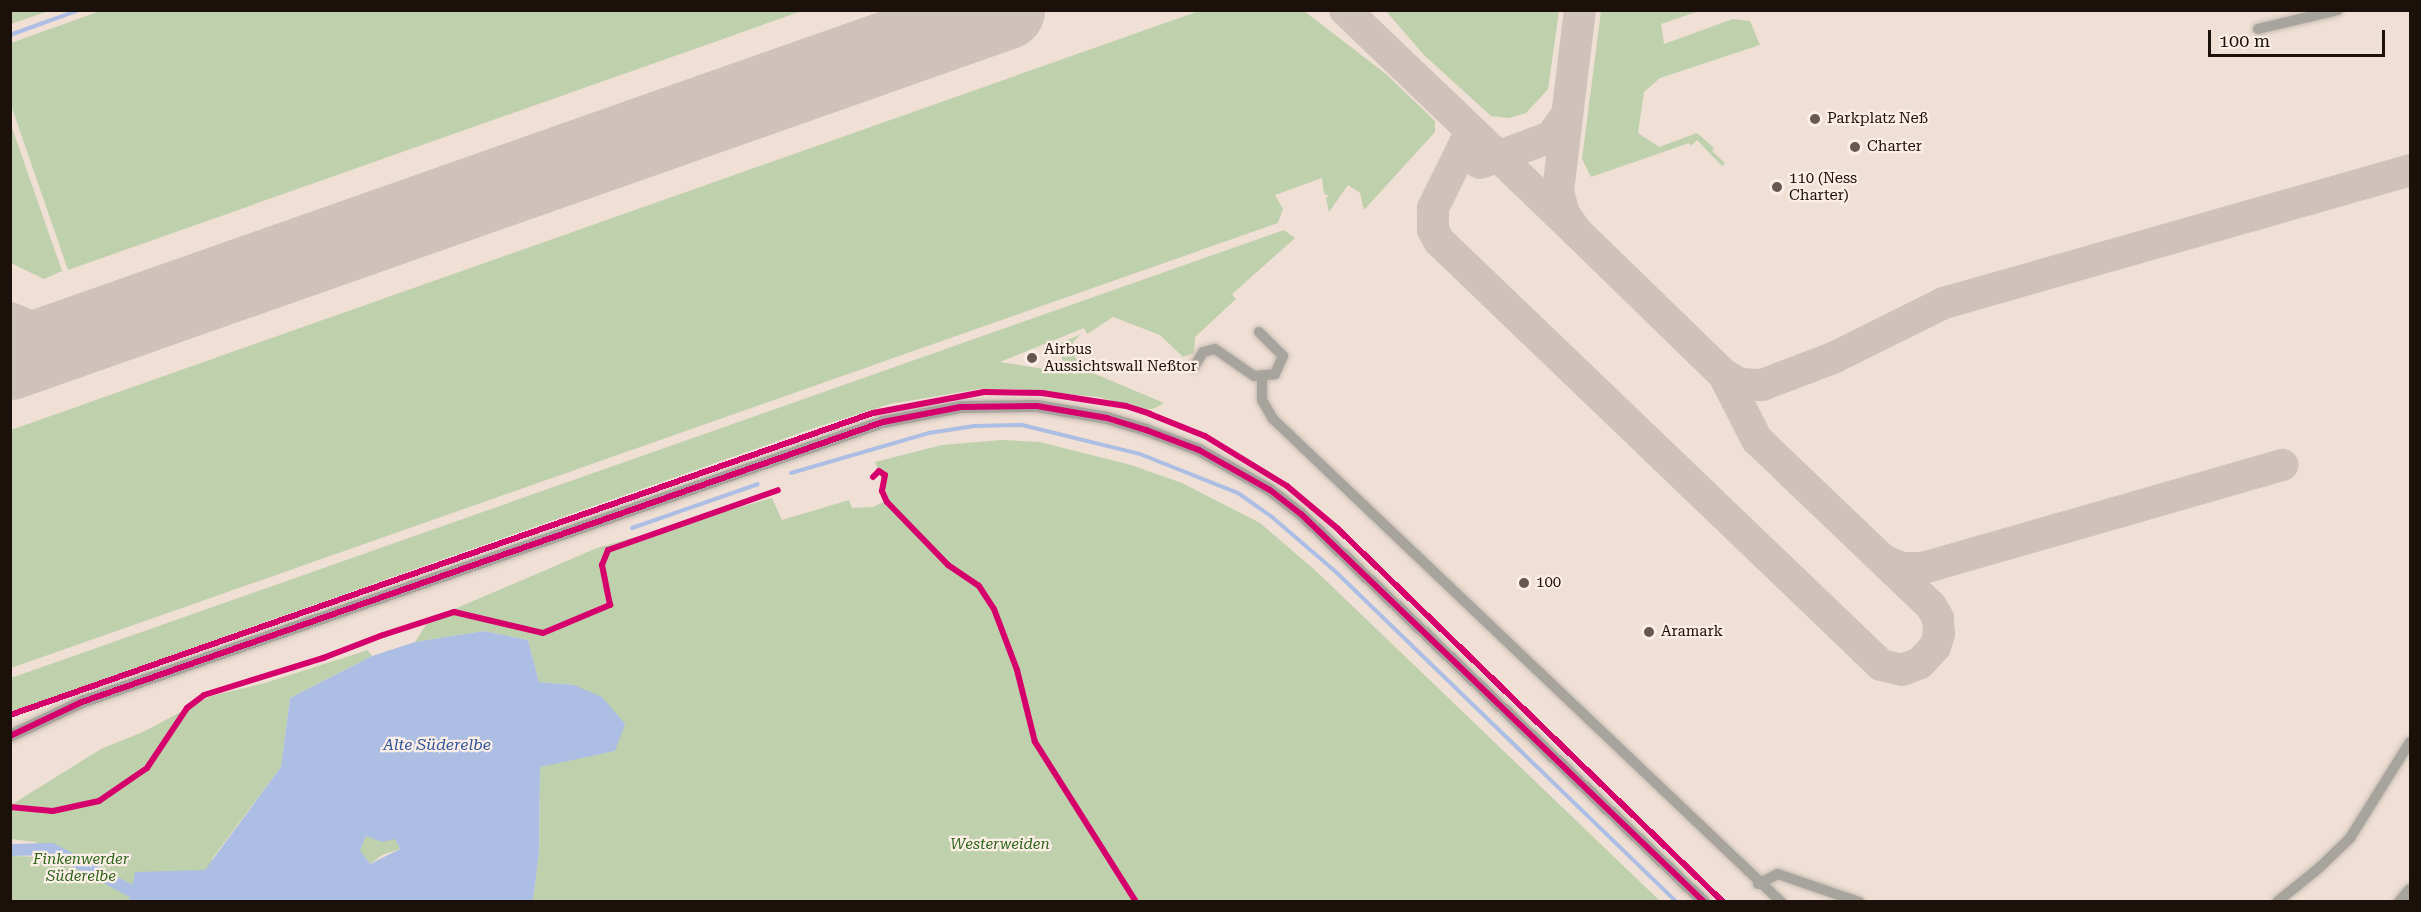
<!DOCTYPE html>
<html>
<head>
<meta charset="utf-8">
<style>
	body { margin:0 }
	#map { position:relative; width:2421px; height:912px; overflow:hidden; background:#efdfd4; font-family:"Roboto Serif",serif }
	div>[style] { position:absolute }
	.green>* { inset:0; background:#bfd0ac }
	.water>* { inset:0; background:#acbee4 }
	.stream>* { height:4px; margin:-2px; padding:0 2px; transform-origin:2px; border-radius:2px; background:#acbee4 }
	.canal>* { height:12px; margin:-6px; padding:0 6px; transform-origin:6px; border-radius:6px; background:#acbee4 }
	.taxiway>* { height:32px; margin:-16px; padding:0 16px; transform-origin:16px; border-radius:16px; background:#cec2ba }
	.runway>* { height:80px; margin:-40px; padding:0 40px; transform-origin:40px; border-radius:40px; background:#cec2ba }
	.roads { filter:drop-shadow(0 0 2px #c6bbb2) drop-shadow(0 0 2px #c6bbb2) }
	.minor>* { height:10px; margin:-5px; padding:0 5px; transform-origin:5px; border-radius:5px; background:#a7a49e }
	.tertiary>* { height:12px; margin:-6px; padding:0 6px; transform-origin:6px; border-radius:6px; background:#a7a49e }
	.cycleway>* { height:6px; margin:-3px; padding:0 3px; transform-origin:3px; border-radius:3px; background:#d6006c }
	.dots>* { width:16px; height:16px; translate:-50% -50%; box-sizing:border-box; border:3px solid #fbeee6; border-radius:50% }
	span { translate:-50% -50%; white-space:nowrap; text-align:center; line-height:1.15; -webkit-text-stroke:4.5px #fbeee6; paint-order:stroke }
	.poi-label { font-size:15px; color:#1b110a }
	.left { translate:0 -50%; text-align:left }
	.park-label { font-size:15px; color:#2c6519; font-style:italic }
	.water-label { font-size:16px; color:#30559c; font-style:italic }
	.frame { position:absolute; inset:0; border:12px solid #1b110a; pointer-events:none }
	.scale { position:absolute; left:2208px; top:30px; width:177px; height:27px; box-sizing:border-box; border:3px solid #1b110a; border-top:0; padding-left:8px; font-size:18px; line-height:21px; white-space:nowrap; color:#1b110a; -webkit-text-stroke:4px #fbeee6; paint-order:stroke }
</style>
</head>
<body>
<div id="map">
	<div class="green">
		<i style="clip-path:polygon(11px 10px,49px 10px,49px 11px,11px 24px)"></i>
		<i style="clip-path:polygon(103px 10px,802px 10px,802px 11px,68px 270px,11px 105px,11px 43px)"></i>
		<i style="clip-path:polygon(1202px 10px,1304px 11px,1386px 74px,1435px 121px,1435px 132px,1364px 210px,1360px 193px,1348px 185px,1329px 212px,1326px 198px,1329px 196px,1324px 194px,1322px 178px,1275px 195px,1283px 209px,1278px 223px,11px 668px,11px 430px)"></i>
		<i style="clip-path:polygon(1386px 11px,1559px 11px,1548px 89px,1526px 113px,1509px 118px,1491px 116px,1424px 55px)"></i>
		<i style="clip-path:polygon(1601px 11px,1699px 11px,1661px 24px,1664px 44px,1733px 19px,1750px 21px,1760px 45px,1660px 78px,1644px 92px,1638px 133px,1659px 147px,1697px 133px,1714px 148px,1712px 151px,1725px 163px,1722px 166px,1697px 140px,1691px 146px,1689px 143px,1591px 177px,1582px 159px)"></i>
		<i style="clip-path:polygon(10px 122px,62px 271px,44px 279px,11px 263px)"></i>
		<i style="clip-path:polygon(1284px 230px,1295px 238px,1232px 294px,1236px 299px,1195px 337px,1194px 353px,1183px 357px,1160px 335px,1113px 317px,1087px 334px,1084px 328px,1000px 362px,1063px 372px,1061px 343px,1081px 334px,1073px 342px,1073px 353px,1081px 368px,1164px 403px,1155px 408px,1146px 410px,1098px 397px,1015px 389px,979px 389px,890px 404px,814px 428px,11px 712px,11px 678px)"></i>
		<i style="clip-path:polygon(1002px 440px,1040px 442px,1131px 465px,1182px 483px,1260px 523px,1316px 571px,1660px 901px,533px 901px,539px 852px,540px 766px,615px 751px,574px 685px,539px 682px,528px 640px,484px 631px,415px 642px,429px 620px,597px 548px,772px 498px,782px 520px,849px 500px,852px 508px,873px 507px,889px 499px,875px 462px,942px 445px)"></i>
		<i style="clip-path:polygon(368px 650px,372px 656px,290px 698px,281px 767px,212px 859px,325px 901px,11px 901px,11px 856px,41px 857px,36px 842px,11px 839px,11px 805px,101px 749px,143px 732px,211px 696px,265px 683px)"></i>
		<i style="clip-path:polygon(366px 836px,395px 839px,400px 849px,382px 855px,370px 864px,359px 850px)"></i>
	</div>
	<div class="water">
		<i style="clip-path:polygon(evenodd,484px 631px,528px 640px,539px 682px,574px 685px,602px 697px,625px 724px,615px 751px,540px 767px,539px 852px,533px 901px,129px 901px,135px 872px,205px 870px,281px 767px,290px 698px,372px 656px,415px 642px,484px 631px,366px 836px,382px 842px,395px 839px,400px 849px,370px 864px,360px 850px,366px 836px)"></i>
	</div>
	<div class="stream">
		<i style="left:10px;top:35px;width:73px;rotate:-19.9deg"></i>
		<i style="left:791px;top:473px;width:144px;rotate:-16.2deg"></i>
		<i style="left:929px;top:433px;width:46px;rotate:-8.8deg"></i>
		<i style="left:974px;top:426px;width:48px;rotate:-1.2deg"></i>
		<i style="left:1022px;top:425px;width:122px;rotate:13.8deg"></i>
		<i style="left:1140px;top:454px;width:105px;rotate:21.7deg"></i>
		<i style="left:1238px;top:493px;width:42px;rotate:35.2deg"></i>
		<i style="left:1272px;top:517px;width:86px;rotate:40.7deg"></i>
		<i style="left:1337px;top:573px;width:473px;rotate:44.1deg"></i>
		<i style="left:632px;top:528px;width:133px;rotate:-19.2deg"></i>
	</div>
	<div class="canal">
		<i style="left:10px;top:850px;width:42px;rotate:-1.4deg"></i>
		<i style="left:52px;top:849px;width:113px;rotate:27.9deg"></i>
	</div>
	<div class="taxiway">
		<i style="left:1345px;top:10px;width:320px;rotate:43.7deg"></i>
		<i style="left:1576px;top:231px;width:21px;rotate:-125deg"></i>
		<i style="left:1564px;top:214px;width:24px;rotate:-105deg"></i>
		<i style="left:1558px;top:191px;width:182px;rotate:-83.1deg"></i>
		<i style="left:1471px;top:131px;width:86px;rotate:116.3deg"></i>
		<i style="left:1433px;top:208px;width:22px;rotate:90deg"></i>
		<i style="left:1433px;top:230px;width:13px;rotate:61deg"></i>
		<i style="left:1439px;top:241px;width:612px;rotate:43.81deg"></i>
		<i style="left:1881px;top:665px;width:22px;rotate:13deg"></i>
		<i style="left:1902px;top:670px;width:19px;rotate:-21deg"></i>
		<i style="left:1920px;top:663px;width:22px;rotate:-47deg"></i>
		<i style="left:1935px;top:647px;width:14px;rotate:-73deg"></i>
		<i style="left:1939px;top:634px;width:16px;rotate:-94deg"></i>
		<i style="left:1938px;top:618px;width:14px;rotate:-120deg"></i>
		<i style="left:1931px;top:606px;width:240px;rotate:-136.3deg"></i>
		<i style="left:1757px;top:440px;width:73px;rotate:-116.9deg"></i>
		<i style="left:1724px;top:375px;width:206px;rotate:-135.8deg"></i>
		<i style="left:1480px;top:163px;width:76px;rotate:-20.1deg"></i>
		<i style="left:1551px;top:137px;width:28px;rotate:-55deg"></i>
		<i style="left:10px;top:318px;width:38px;rotate:23deg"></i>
		<i style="left:45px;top:333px;width:42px"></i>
		<i style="left:10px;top:362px;width:24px;rotate:-24deg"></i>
		<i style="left:1724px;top:375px;width:18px;rotate:29deg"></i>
		<i style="left:1740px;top:384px;width:22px;rotate:3deg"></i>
		<i style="left:1762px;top:385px;width:76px;rotate:-20.8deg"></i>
		<i style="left:1833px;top:358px;width:124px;rotate:-26.4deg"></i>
		<i style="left:1944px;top:303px;width:485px;rotate:-15.9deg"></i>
		<i style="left:1883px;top:560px;width:21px;rotate:23deg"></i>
		<i style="left:1902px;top:568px;width:21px"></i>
		<i style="left:1923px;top:568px;width:374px;rotate:-16deg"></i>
	</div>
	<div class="runway">
		<i style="left:10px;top:360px;width:1055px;rotate:-19.38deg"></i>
	</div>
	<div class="roads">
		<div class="minor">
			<i style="left:2258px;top:29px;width:82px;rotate:-13.4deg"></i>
			<i style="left:1194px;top:367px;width:17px;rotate:-59deg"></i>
			<i style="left:1203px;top:352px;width:12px;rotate:-14deg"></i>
			<i style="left:1215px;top:349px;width:47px;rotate:34.7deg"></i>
			<i style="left:1254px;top:376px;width:21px;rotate:-5deg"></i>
			<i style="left:1275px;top:374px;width:20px;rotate:-66deg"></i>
			<i style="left:1283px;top:356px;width:34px;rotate:-135deg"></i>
			<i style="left:1262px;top:377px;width:23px;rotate:90deg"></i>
			<i style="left:1262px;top:400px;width:22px;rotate:60deg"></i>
			<i style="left:1273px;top:419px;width:701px;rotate:43.55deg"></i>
			<i style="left:1758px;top:884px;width:22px;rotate:-27deg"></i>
			<i style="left:1778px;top:874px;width:86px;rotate:19.1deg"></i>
			<i style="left:2277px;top:902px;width:55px;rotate:-39.1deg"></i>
			<i style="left:2320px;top:867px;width:42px;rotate:-44deg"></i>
			<i style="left:2350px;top:838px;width:113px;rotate:-58deg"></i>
		</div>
		<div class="tertiary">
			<i style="left:10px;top:736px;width:80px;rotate:-25.3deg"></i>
			<i style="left:82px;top:702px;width:849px;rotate:-19.27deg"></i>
			<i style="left:883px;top:422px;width:79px;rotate:-10.9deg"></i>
			<i style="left:961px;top:407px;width:76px;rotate:-0.8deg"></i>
			<i style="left:1037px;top:406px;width:71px;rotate:9.7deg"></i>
			<i style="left:1107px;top:418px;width:41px;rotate:17.1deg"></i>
			<i style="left:1146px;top:430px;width:57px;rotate:20.7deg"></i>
			<i style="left:1199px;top:450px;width:81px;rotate:29.4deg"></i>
			<i style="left:1270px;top:490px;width:39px;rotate:38deg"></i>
			<i style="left:1301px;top:514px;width:559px;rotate:43.91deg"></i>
			<i style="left:2400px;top:902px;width:16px;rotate:-50deg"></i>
		</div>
	</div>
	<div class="cycleway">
		<i style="left:873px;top:477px;width:8px;rotate:-45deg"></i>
		<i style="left:879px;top:471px;width:7px;rotate:34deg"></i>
		<i style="left:885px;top:475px;width:16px;rotate:101deg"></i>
		<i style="left:882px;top:491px;width:12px;rotate:66deg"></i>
		<i style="left:887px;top:502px;width:88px;rotate:45.9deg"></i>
		<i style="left:948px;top:565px;width:37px;rotate:34deg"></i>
		<i style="left:979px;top:586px;width:27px;rotate:57deg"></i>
		<i style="left:994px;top:609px;width:65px;rotate:69.3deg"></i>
		<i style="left:1017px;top:670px;width:74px;rotate:76deg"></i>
		<i style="left:1035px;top:742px;width:189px;rotate:57.7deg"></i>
		<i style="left:10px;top:715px;width:914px;rotate:-19.29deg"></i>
		<i style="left:873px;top:413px;width:113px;rotate:-10.7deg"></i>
		<i style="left:984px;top:392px;width:58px;rotate:1deg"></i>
		<i style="left:1042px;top:393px;width:85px;rotate:8.8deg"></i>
		<i style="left:1126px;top:406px;width:25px;rotate:18deg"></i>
		<i style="left:1150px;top:414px;width:59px;rotate:21.8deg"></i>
		<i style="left:1205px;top:436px;width:96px;rotate:31.4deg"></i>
		<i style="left:1287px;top:486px;width:67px;rotate:40.1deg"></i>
		<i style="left:1338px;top:529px;width:536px;rotate:44.09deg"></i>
		<i style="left:10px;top:736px;width:80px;rotate:-25.3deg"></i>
		<i style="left:82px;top:702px;width:849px;rotate:-19.27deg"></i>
		<i style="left:883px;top:422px;width:79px;rotate:-10.9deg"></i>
		<i style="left:961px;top:407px;width:76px;rotate:-0.8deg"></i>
		<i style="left:1037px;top:406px;width:71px;rotate:9.7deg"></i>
		<i style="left:1107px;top:418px;width:41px;rotate:17.1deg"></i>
		<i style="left:1146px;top:430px;width:57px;rotate:20.7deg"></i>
		<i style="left:1199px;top:450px;width:81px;rotate:29.4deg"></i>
		<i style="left:1270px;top:490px;width:39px;rotate:38deg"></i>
		<i style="left:1301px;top:514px;width:559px;rotate:43.91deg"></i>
		<i style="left:10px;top:807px;width:43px;rotate:5.3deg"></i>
		<i style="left:53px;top:811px;width:47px;rotate:-12.3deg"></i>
		<i style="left:99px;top:801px;width:58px;rotate:-34.5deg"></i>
		<i style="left:147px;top:768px;width:72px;rotate:-56.3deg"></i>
		<i style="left:187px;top:708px;width:21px;rotate:-37deg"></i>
		<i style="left:204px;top:695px;width:125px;rotate:-17.3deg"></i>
		<i style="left:323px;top:658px;width:64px;rotate:-21deg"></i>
		<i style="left:383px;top:635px;width:75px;rotate:-17.9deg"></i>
		<i style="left:454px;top:612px;width:91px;rotate:13.3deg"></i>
		<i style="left:543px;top:633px;width:73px;rotate:-22.7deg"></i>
		<i style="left:610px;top:605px;width:41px;rotate:-101.3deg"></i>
		<i style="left:602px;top:565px;width:16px;rotate:-68deg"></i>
		<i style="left:608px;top:550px;width:180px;rotate:-19.4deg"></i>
	</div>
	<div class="dots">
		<i style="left:1815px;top:119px;background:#655951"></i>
		<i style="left:1855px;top:147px;background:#655951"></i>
		<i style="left:1777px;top:187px;background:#655951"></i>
		<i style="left:1032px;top:358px;background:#655951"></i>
		<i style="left:1524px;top:583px;background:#655951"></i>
		<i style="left:1649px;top:632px;background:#655951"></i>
	</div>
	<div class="poi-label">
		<span class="left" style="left:1827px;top:119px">Parkplatz Neß</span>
		<span class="left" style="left:1867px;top:147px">Charter</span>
		<span class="left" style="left:1789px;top:187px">110 (Ness<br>Charter)</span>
		<span class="left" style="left:1044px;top:358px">Airbus<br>Aussichtswall Neßtor</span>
		<span class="left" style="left:1536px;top:583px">100</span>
		<span class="left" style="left:1661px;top:632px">Aramark</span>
	</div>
	<div class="park-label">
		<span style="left:1000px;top:845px">Westerweiden</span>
		<span style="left:81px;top:868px">Finkenwerder<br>Süderelbe</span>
	</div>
	<div class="water-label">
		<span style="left:437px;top:745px">Alte Süderelbe</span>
	</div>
	<div class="frame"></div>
	<div class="scale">100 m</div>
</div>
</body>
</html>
